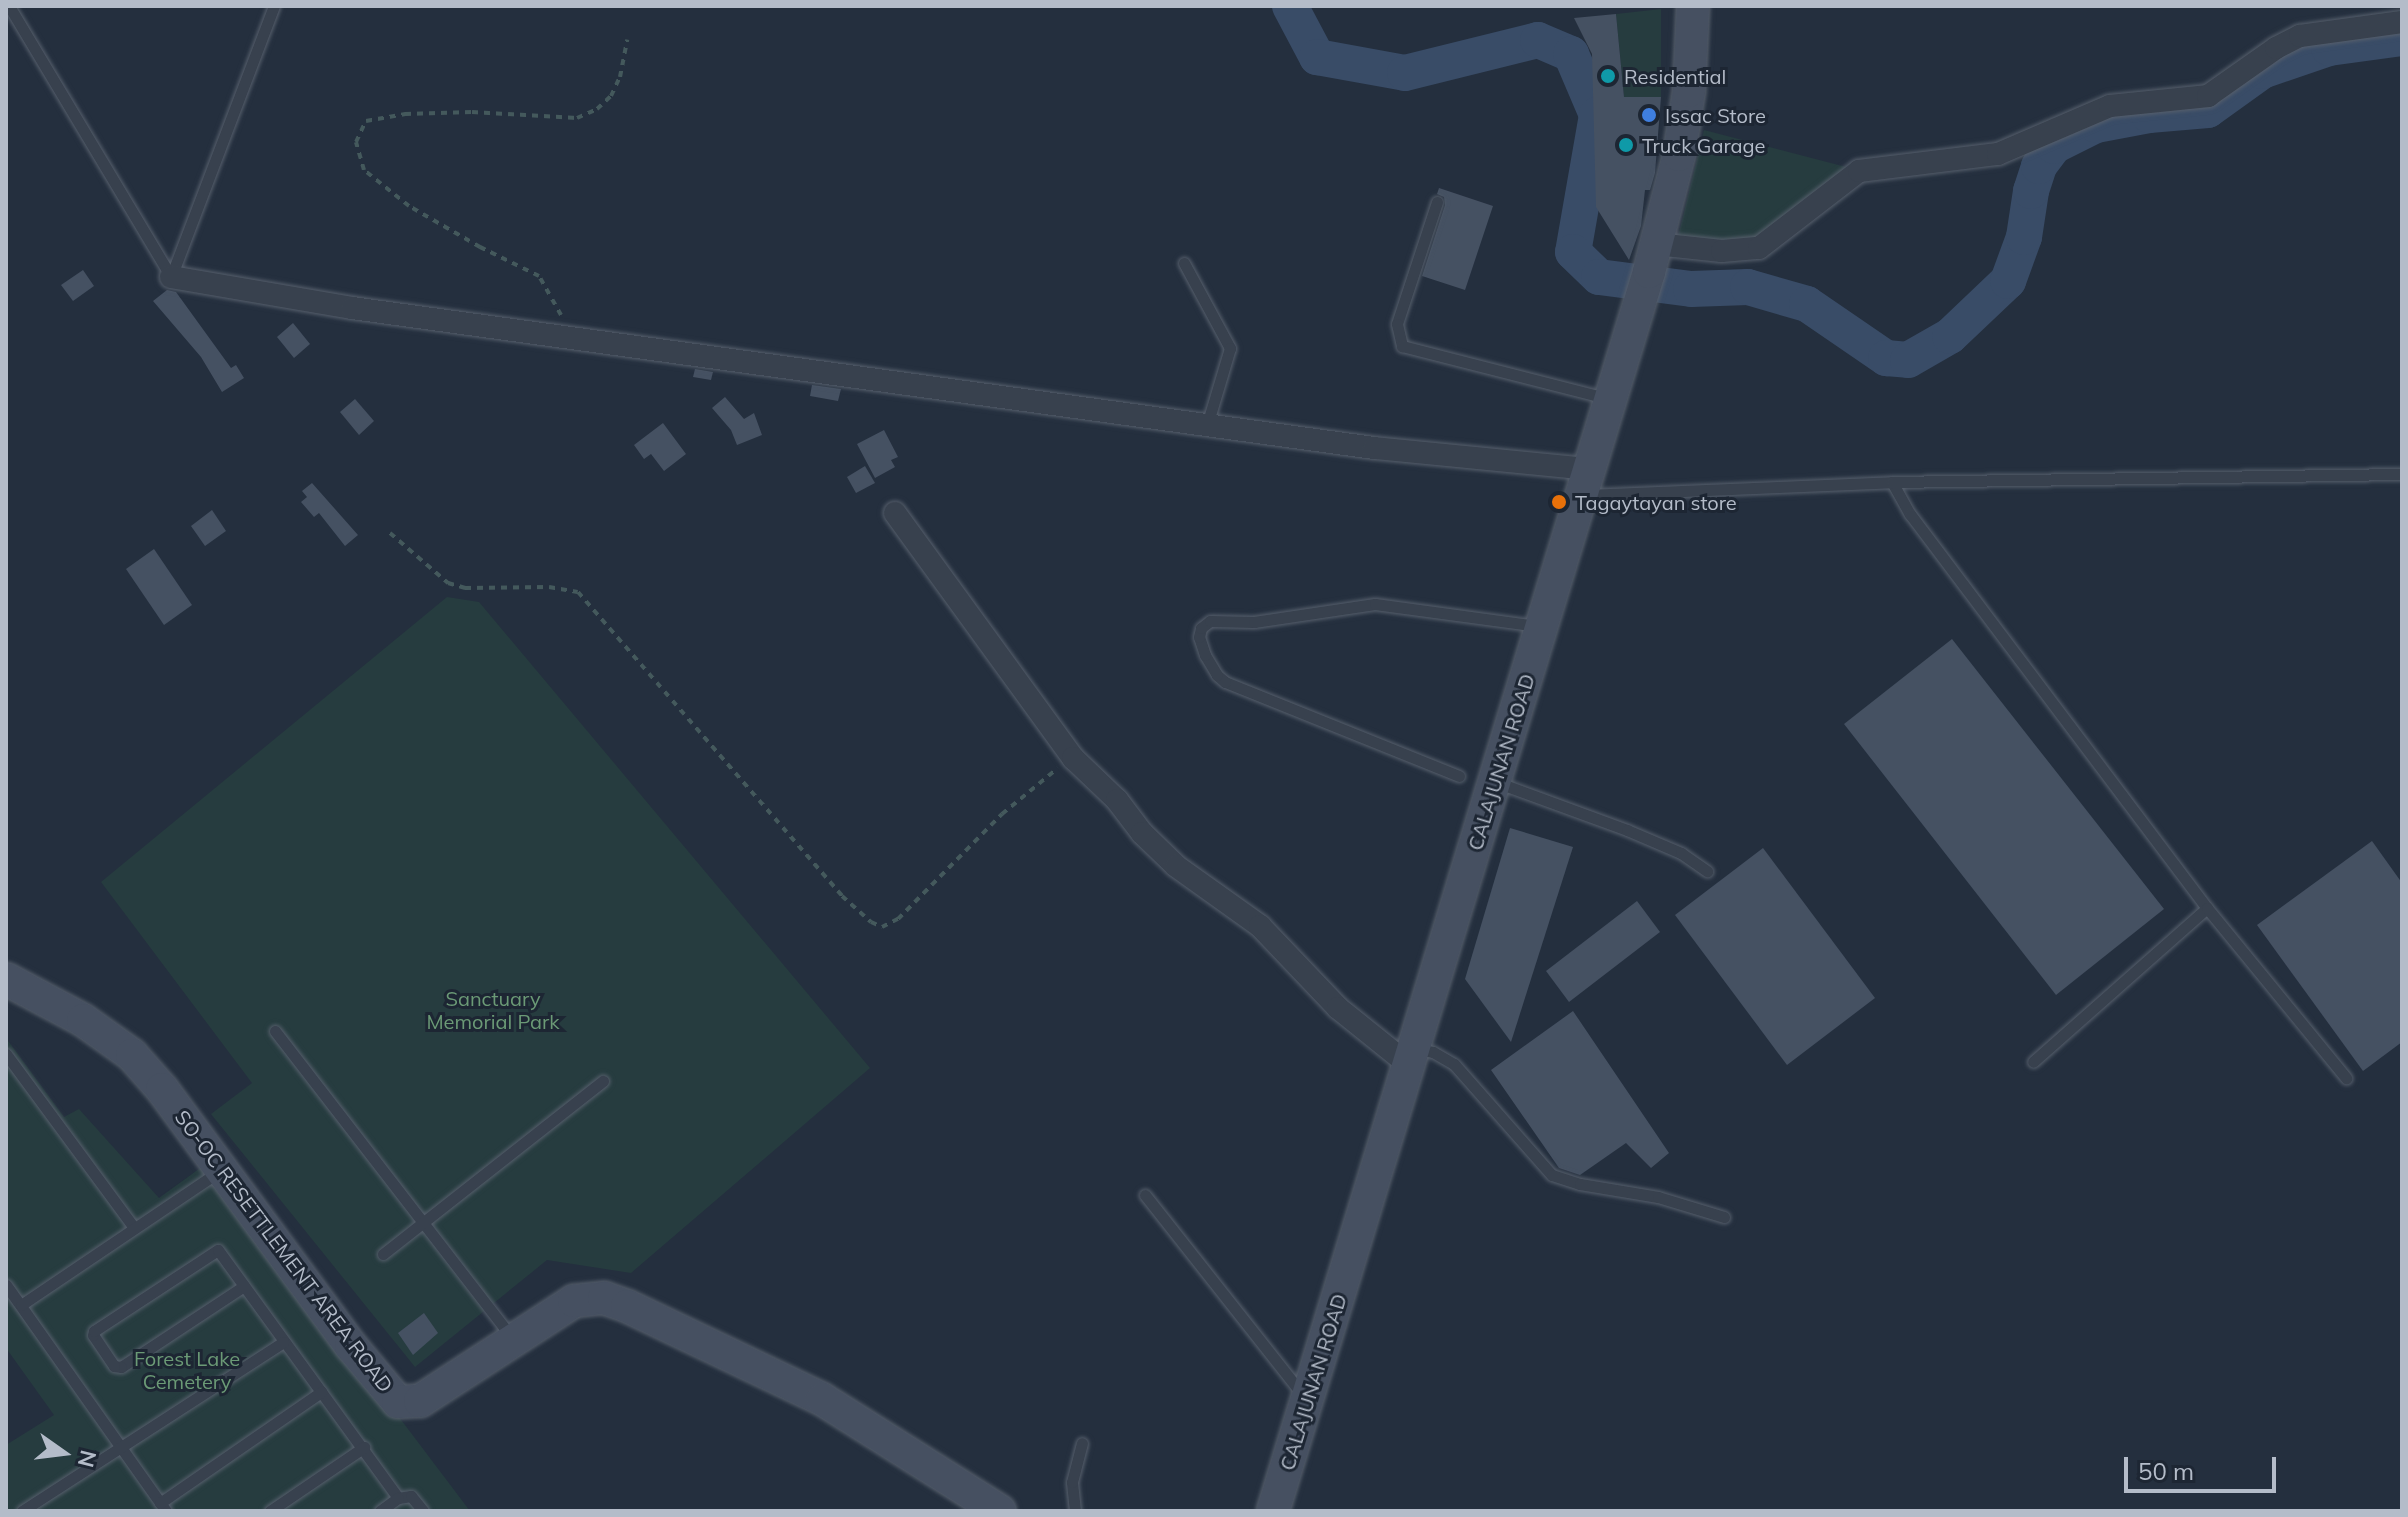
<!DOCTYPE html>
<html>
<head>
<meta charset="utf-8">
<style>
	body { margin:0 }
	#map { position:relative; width:2408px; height:1517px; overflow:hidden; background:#242f3e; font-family:Mulish,sans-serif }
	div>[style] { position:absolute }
	.green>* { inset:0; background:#263c3f }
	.river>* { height:36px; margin:-18px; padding:0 18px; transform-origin:18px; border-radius:18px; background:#394c67 }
	.building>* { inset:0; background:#455162 }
	.path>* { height:4px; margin-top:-2px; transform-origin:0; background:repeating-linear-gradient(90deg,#44595c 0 6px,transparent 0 12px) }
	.roads { filter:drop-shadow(0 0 2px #565f6c) drop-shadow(0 0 2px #565f6c) }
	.lane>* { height:11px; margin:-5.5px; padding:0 5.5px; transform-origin:5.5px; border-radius:5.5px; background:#38414e }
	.street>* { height:22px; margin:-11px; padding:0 11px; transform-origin:11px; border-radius:11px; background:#38414e }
	.secondary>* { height:32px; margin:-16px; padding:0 16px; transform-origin:16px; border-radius:16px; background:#465061 }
	.dots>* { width:22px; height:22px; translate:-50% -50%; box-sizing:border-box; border:4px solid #1d2633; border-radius:50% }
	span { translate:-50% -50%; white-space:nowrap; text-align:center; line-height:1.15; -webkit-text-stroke:6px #1d2633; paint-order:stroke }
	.poi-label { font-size:20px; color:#b4bcc9 }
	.left { translate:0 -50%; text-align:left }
	.street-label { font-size:20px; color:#b4bcc9 }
	.park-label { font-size:20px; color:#6b9a76 }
	.frame { position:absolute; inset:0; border:8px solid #b4bcc9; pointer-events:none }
	.north { position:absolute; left:24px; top:1413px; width:80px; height:80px; -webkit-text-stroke:6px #1d2633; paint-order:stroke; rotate:104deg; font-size:22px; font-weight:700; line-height:32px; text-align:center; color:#b4bcc9 }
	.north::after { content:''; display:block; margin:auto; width:28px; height:36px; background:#b4bcc9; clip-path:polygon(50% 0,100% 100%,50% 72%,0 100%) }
	.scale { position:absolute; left:2124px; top:1457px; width:152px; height:36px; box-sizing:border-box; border:4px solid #b4bcc9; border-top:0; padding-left:10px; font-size:24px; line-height:28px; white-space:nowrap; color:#b4bcc9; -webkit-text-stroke:6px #1d2633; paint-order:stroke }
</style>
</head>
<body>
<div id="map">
	<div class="green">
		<i style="clip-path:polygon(1661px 9px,1661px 97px,1624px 97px,1616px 14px)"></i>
		<i style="clip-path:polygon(1704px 130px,1850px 168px,1757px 243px,1677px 241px)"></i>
		<i style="clip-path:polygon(447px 597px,479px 602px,870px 1068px,631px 1273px,547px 1260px,415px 1367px,211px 1114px,252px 1083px,101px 882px)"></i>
		<i style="clip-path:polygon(6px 1038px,64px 1117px,79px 1109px,159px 1198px,207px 1163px,470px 1511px,6px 1511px,6px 1445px,54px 1415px,6px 1348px)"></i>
	</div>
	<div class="river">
		<i style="left:1290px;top:6px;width:58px;rotate:62.1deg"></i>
		<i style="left:1317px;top:57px;width:89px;rotate:10.3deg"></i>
		<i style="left:1405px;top:73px;width:137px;rotate:-13.9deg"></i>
		<i style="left:1538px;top:40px;width:36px;rotate:23deg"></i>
		<i style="left:1571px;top:54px;width:66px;rotate:66.9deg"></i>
		<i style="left:1597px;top:115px;width:139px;rotate:99.9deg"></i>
		<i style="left:1573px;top:252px;width:36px;rotate:44deg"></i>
		<i style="left:1599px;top:277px;width:93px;rotate:7.4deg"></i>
		<i style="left:1691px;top:289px;width:57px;rotate:-2deg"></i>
		<i style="left:1748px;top:287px;width:61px;rotate:16.1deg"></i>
		<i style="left:1807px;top:304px;width:96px;rotate:34.4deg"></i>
		<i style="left:1886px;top:358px;width:22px;rotate:5deg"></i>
		<i style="left:1908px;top:360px;width:48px;rotate:-29.7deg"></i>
		<i style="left:1950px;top:336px;width:80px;rotate:-43.5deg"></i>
		<i style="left:2008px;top:281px;width:47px;rotate:-70deg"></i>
		<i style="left:2024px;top:237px;width:47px;rotate:-81.3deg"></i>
		<i style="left:2031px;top:191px;width:26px;rotate:-72deg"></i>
		<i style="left:2039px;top:166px;width:25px;rotate:-53deg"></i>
		<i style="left:2054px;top:146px;width:47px;rotate:-26.6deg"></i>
		<i style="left:2096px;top:125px;width:54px;rotate:-10.7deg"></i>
		<i style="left:2149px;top:115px;width:59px;rotate:-4.8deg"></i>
		<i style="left:2208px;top:110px;width:67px;rotate:-35.8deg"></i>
		<i style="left:2262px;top:71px;width:71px;rotate:-18.9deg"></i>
		<i style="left:2329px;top:48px;width:74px;rotate:-7.8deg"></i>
	</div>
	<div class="building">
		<i style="clip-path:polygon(1616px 14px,1624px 97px,1661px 97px,1655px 173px,1650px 190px,1645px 190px,1641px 226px,1629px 260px,1596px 207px,1592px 54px,1574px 18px)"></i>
		<i style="clip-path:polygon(1439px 188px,1493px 206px,1465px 290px,1422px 276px,1445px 205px,1444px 197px,1437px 194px)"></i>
		<i style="clip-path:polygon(83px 270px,94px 286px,73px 301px,61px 285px)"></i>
		<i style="clip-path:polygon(167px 290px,176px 292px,231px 368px,236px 365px,244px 378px,222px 392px,201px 357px,153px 301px)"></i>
		<i style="clip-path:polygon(293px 323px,310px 344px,294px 358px,277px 337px)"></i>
		<i style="clip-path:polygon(695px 369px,713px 372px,711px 380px,693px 377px)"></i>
		<i style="clip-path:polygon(812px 385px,841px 389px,838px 401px,810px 396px)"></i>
		<i style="clip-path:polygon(725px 397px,744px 419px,754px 413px,762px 435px,737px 445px,731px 430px,712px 408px)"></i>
		<i style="clip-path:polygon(355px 399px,374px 421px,359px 435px,340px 412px)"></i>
		<i style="clip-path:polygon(663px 423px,686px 454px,664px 471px,651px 454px,644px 459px,634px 445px)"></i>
		<i style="clip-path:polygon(884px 430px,898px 457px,891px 460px,895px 467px,875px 478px,857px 444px)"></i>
		<i style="clip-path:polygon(865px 466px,875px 483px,856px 493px,847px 477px)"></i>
		<i style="clip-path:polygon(312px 483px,358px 535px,345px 546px,319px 513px,314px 517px,301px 502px,307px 497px,302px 491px)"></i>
		<i style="clip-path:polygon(212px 510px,226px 531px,205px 546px,191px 526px)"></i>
		<i style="clip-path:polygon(154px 549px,192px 605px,164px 625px,126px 569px)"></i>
		<i style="clip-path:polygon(1952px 639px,2164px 909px,2056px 995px,1844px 724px)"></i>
		<i style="clip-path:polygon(1510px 828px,1573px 847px,1511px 1042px,1465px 979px)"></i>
		<i style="clip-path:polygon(2372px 841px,2402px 883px,2402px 1042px,2363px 1071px,2257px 925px)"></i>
		<i style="clip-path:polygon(1763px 848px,1875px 998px,1787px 1065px,1675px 915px)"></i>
		<i style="clip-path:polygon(1637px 901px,1660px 932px,1569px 1002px,1546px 971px)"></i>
		<i style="clip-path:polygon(1573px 1011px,1669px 1153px,1651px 1168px,1626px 1143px,1580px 1175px,1559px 1168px,1491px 1070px)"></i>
		<i style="clip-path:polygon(424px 1313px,438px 1333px,413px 1355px,398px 1333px)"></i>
	</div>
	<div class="path">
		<i style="left:561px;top:315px;width:45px;rotate:-119.4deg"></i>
		<i style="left:539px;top:276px;width:66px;rotate:-153.8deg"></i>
		<i style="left:480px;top:247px;width:82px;rotate:-150deg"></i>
		<i style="left:409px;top:206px;width:58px;rotate:-141.3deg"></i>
		<i style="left:364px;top:170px;width:29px;rotate:-106deg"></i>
		<i style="left:356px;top:142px;width:23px;rotate:-65deg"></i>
		<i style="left:366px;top:121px;width:40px;rotate:-10deg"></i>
		<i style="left:405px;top:114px;width:67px;rotate:-1.7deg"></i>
		<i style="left:472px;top:112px;width:105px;rotate:3.3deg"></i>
		<i style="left:577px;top:118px;width:22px;rotate:-24deg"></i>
		<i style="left:597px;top:109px;width:19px;rotate:-43deg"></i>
		<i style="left:611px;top:96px;width:21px;rotate:-65deg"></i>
		<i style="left:620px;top:77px;width:38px;rotate:-79deg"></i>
		<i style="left:390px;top:533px;width:77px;rotate:40.8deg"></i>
		<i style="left:448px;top:583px;width:18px;rotate:16deg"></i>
		<i style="left:465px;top:588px;width:84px;rotate:-0.7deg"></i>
		<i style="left:549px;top:587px;width:29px;rotate:10deg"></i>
		<i style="left:578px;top:592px;width:403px;rotate:49deg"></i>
		<i style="left:842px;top:896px;width:39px;rotate:42deg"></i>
		<i style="left:871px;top:922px;width:12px;rotate:24deg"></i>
		<i style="left:882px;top:927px;width:18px;rotate:-27deg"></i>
		<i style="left:898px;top:919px;width:148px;rotate:-45.3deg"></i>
		<i style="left:1002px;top:814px;width:72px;rotate:-39.4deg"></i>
	</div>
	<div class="roads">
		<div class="lane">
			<i style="left:9px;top:6px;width:316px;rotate:59.1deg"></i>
			<i style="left:1437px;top:202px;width:128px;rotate:108.2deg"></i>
			<i style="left:1397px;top:324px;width:23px;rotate:77deg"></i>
			<i style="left:1402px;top:346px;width:215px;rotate:14.3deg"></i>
			<i style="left:1184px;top:263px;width:97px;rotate:61.6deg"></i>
			<i style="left:1230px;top:348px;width:80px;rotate:106.6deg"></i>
			<i style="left:171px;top:277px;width:290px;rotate:-69.2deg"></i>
			<i style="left:1892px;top:482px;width:37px;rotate:61deg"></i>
			<i style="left:1910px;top:514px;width:493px;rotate:53deg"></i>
			<i style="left:2207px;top:908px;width:232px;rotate:138.5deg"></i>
			<i style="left:1587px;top:495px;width:305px;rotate:-2.4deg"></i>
			<i style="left:1892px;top:482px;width:510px;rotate:-0.9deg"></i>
			<i style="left:1459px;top:776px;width:252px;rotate:-158.1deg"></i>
			<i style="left:1225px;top:682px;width:11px;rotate:-139deg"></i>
			<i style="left:1217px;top:675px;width:23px;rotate:-121deg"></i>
			<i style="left:1205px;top:655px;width:19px;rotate:-108deg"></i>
			<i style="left:1199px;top:637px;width:9px;rotate:-77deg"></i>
			<i style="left:1201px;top:628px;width:11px;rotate:-38deg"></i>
			<i style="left:1210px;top:621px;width:44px;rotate:1.3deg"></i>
			<i style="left:1254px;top:622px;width:122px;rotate:-8.5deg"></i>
			<i style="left:1375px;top:604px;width:163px;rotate:7.7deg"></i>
			<i style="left:1496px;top:782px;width:140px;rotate:20.1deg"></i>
			<i style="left:1627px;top:830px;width:59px;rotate:23.1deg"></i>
			<i style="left:1681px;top:853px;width:32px;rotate:35deg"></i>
			<i style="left:2207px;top:908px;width:220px;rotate:50.7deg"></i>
			<i style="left:275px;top:1031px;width:388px;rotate:52.3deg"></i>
			<i style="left:1416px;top:1049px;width:17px;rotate:10deg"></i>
			<i style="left:1433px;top:1052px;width:24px;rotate:30deg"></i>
			<i style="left:1454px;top:1064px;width:148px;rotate:48.6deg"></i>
			<i style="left:1552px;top:1175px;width:29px;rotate:18deg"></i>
			<i style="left:1580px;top:1184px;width:79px;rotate:9.5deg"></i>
			<i style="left:1658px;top:1197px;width:69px;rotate:16.9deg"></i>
			<i style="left:6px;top:1054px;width:214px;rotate:53.6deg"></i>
			<i style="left:1145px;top:1195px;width:256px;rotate:51.7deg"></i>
			<i style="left:383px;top:1254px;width:280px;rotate:-38.2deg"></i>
			<i style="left:6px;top:1285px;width:277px;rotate:54.7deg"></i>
			<i style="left:244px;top:1286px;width:147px;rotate:146.6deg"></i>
			<i style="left:121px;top:1367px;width:7px;rotate:-172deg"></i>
			<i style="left:114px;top:1366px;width:37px;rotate:-124deg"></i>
			<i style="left:93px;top:1335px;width:4px;rotate:-76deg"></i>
			<i style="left:94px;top:1331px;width:148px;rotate:-33.2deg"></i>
			<i style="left:218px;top:1250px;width:306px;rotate:54deg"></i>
			<i style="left:398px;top:1498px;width:13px;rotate:-9deg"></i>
			<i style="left:411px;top:1496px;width:19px;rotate:51deg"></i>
			<i style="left:21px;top:1305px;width:238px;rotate:-34deg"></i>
			<i style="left:160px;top:1503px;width:196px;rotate:-34.6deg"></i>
			<i style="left:22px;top:1511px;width:311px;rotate:-32.9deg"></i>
			<i style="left:270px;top:1511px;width:114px;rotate:-34.2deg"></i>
			<i style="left:380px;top:1511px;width:22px;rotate:-36deg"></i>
			<i style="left:1075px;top:1511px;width:29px;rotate:-96deg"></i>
			<i style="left:1072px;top:1482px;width:40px;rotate:-75.6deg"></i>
		</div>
		<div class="street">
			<i style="left:1656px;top:244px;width:66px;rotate:6.1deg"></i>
			<i style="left:1722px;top:251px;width:37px;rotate:-5deg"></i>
			<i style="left:1759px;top:248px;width:126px;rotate:-37.6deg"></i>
			<i style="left:1859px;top:171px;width:140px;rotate:-7deg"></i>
			<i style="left:1998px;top:154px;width:122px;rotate:-23.2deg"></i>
			<i style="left:2110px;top:106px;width:99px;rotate:-5.8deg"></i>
			<i style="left:2208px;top:96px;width:83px;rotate:-35.2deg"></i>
			<i style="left:2276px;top:48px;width:27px;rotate:-27deg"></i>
			<i style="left:2300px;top:36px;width:103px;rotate:-7.8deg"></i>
			<i style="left:171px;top:277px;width:184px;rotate:9.7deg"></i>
			<i style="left:352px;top:308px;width:1032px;rotate:7.8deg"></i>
			<i style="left:1374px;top:448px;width:216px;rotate:5.6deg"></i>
			<i style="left:895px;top:513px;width:303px;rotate:54deg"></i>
			<i style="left:1073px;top:758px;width:61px;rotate:43.7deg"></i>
			<i style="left:1117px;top:800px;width:41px;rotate:52.9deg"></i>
			<i style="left:1142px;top:833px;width:47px;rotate:44.1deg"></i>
			<i style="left:1176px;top:866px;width:103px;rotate:35.5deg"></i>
			<i style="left:1260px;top:926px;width:113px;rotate:46.4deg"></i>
			<i style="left:1338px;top:1008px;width:91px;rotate:38.8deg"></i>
		</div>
		<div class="secondary">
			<i style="left:6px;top:979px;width:87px;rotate:28deg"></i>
			<i style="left:83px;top:1020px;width:60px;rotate:35.5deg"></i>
			<i style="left:132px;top:1055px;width:45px;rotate:48.6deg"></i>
			<i style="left:162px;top:1089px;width:319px;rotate:53.7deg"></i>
			<i style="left:351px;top:1346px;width:73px;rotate:50deg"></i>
			<i style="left:398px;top:1402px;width:22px;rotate:-3deg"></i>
			<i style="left:420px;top:1401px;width:184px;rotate:-33deg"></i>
			<i style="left:574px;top:1301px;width:30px;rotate:-6deg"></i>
			<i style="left:604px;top:1298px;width:24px;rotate:19deg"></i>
			<i style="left:627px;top:1306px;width:216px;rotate:25.5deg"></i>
			<i style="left:822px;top:1399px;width:210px;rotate:32.2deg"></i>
			<i style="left:1273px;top:1511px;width:1295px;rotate:-73.12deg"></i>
			<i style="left:1649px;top:272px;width:121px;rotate:-75.6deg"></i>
			<i style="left:1679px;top:155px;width:65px;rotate:-81.1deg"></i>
			<i style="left:1689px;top:91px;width:85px;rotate:-87.3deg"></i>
		</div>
	</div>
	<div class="dots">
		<i style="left:1608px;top:76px;background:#0f9aa8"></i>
		<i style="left:1649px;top:115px;background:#3f7fe0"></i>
		<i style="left:1626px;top:145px;background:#0f9aa8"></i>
		<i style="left:1559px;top:502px;background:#e8710a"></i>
	</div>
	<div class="poi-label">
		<span class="left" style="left:1624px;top:76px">Residential</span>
		<span class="left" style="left:1665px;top:115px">Issac Store</span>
		<span class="left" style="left:1642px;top:145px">Truck Garage</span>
		<span class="left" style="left:1575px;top:502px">Tagaytayan store</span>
	</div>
	<div class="street-label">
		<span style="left:1501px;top:762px;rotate:-73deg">CALAJUNAN ROAD</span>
		<span style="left:284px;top:1251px;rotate:53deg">SO-OC RESETTLEMENT AREA ROAD</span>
		<span style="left:1313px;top:1382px;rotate:-73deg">CALAJUNAN ROAD</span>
	</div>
	<div class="park-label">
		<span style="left:493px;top:1010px">Sanctuary<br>Memorial Park</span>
		<span style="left:187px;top:1370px">Forest Lake<br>Cemetery</span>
	</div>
	<div class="frame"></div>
	<div class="north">N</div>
	<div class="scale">50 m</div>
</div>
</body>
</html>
